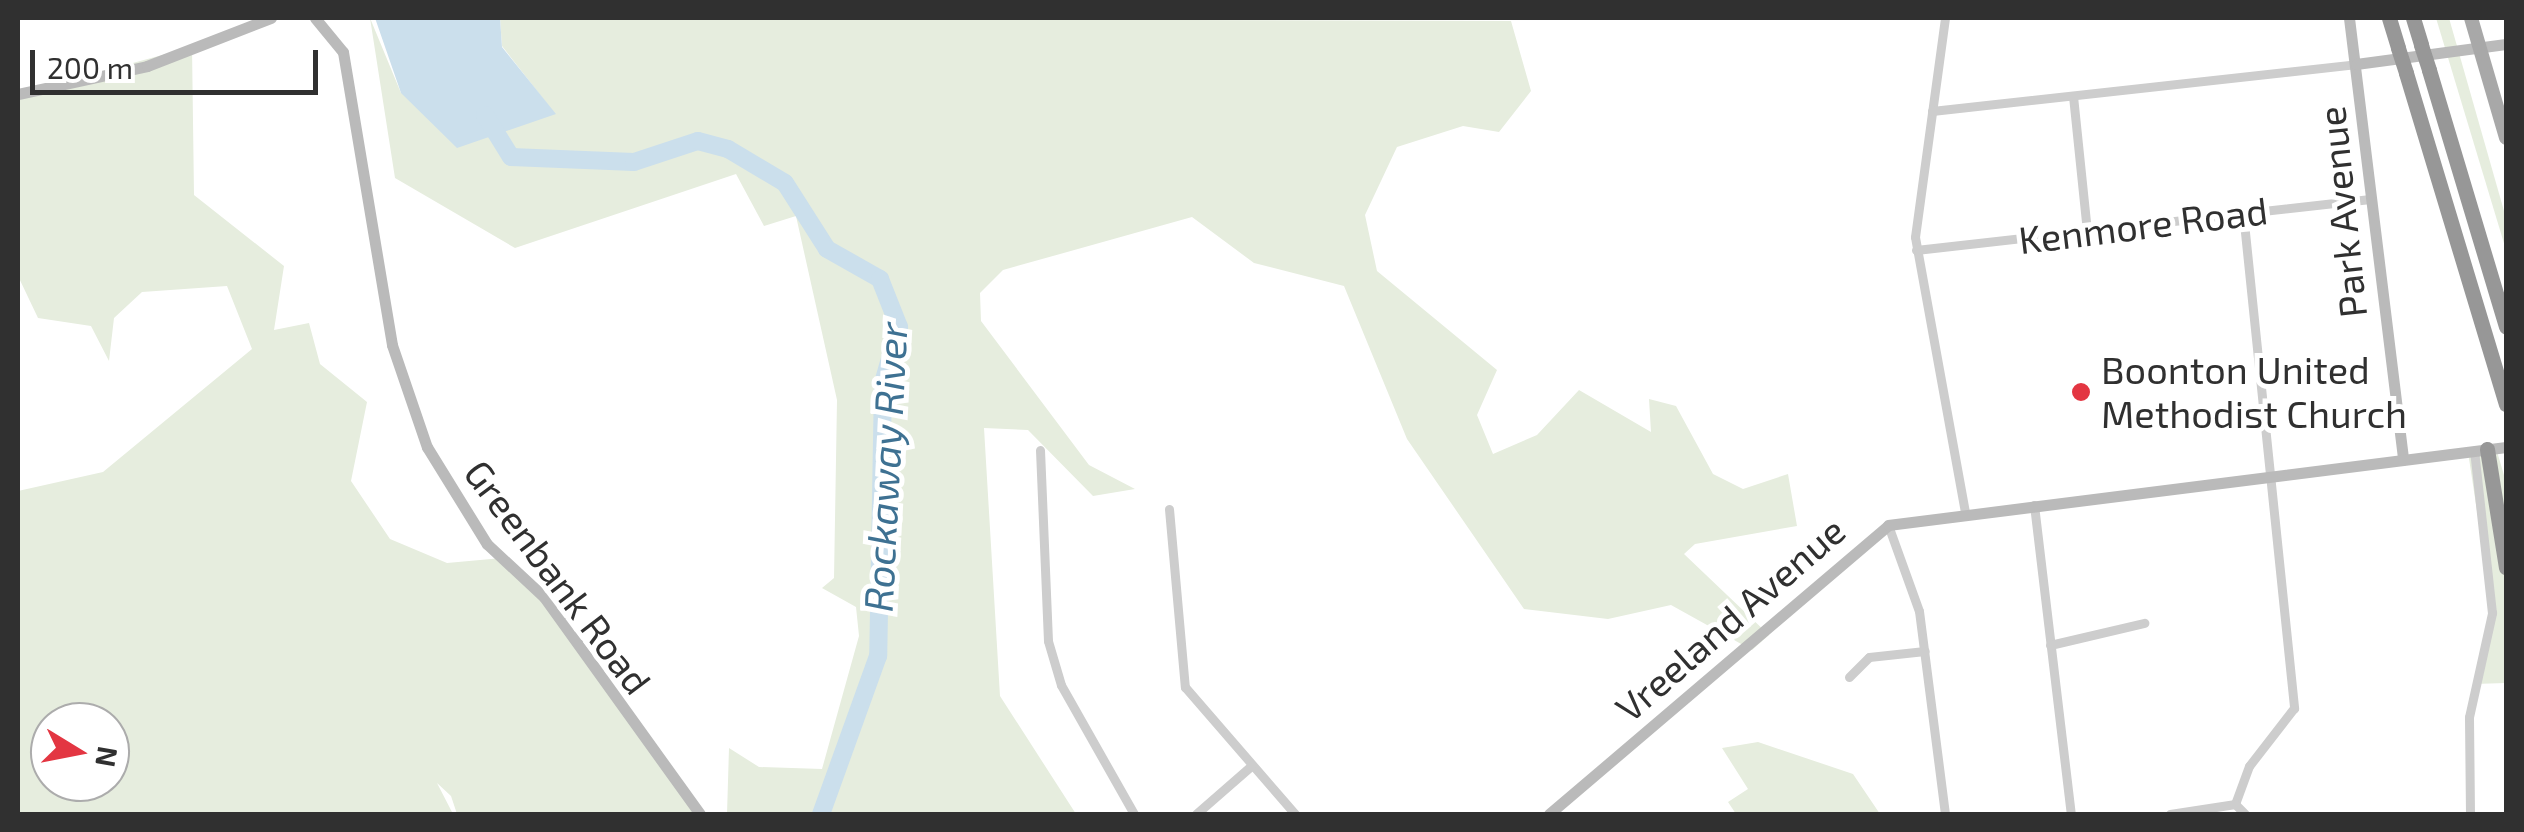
<!DOCTYPE html>
<html>
<head>
<meta charset="utf-8">
<style>
	body { margin:0 }
	#map { position:relative; width:2524px; height:832px; overflow:hidden; background:#fff; font-family:"Exo 2",sans-serif }
	div>[style] { position:absolute }
	.green>* { inset:0; background:#e6edde }
	.water>* { inset:0; background:#cbdfec }
	.river>* { height:18px; margin:-9px; padding:0 9px; transform-origin:9px; border-radius:9px; background:#cbdfec }
	.street>* { height:9px; margin:-4.5px; padding:0 4.5px; transform-origin:4.5px; border-radius:4.5px; background:#cdcdcd }
	.secondary>* { height:11px; margin:-5.5px; padding:0 5.5px; transform-origin:5.5px; border-radius:5.5px; background:#bababa }
	.primary>* { height:14px; margin:-7px; padding:0 7px; transform-origin:7px; border-radius:7px; background:#a8a8a8 }
	.highway>* { height:15px; margin:-7.5px; padding:0 7.5px; transform-origin:7.5px; border-radius:7.5px; background:#979797 }
	.highway-bridge>* { height:15px; margin:-7.5px; padding:0 7.5px; transform-origin:7.5px; border-radius:7.5px; background:#979797 }
	.dots>* { width:28px; height:28px; translate:-50% -50%; box-sizing:border-box; border:5px solid #fff; border-radius:50% }
	span { translate:-50% -50%; white-space:nowrap; text-align:center; line-height:1.15; -webkit-text-stroke:10px #fff; paint-order:stroke }
	.street-label { font-size:38px; color:#303030 }
	.poi-label { font-size:38px; color:#303030 }
	.left { translate:0 -50%; text-align:left }
	.water-label { font-size:40px; color:#3e7192; font-style:italic }
	.frame { position:absolute; inset:0; border:20px solid #303030; pointer-events:none }
	.north { position:absolute; left:30px; top:702px; width:100px; height:100px; box-sizing:border-box; background:#fff; border:2px solid #acacac; border-radius:50%; rotate:100deg; font-size:28px; font-weight:700; line-height:40px; text-align:center; color:#303030 }
	.north::after { content:''; display:block; margin:auto; width:35px; height:45px; background:#e33642; clip-path:polygon(50% 0,100% 100%,50% 72%,0 100%) }
	.scale { position:absolute; left:30px; top:50px; width:288px; height:45px; box-sizing:border-box; border:5px solid #303030; border-top:0; padding-left:12px; font-size:30px; line-height:35px; white-space:nowrap; color:#303030; -webkit-text-stroke:8px #fff; paint-order:stroke }
</style>
</head>
<body>
<div id="map">
	<div class="green">
		<i style="clip-path:polygon(370px 18px,401px 93px,555px 114px,502px 46px,500px 18px,1511px 21px,1531px 91px,1499px 132px,1463px 126px,1397px 147px,1365px 215px,1377px 271px,1497px 370px,1477px 415px,1493px 454px,1537px 435px,1579px 390px,1651px 432px,1649px 399px,1676px 406px,1713px 474px,1743px 489px,1788px 474px,1797px 526px,1695px 544px,1684px 554px,1769px 635px,1752px 650px,1671px 605px,1608px 619px,1524px 609px,1407px 439px,1344px 286px,1254px 263px,1192px 217px,1003px 270px,980px 293px,981px 321px,1089px 465px,1135px 489px,1093px 496px,1028px 430px,984px 428px,1000px 696px,1076px 814px,727px 814px,729px 748px,759px 767px,822px 769px,859px 636px,856px 607px,822px 588px,834px 578px,837px 400px,796px 216px,764px 226px,736px 174px,515px 248px,395px 178px)"></i>
		<i style="clip-path:polygon(2436px 18px,2449px 18px,2506px 218px,2506px 250px)"></i>
		<i style="clip-path:polygon(evenodd,192px 47px,194px 195px,284px 266px,274px 330px,309px 323px,320px 364px,367px 402px,351px 481px,390px 539px,447px 563px,502px 558px,533px 585px,702px 814px,457px 814px,451px 796px,437px 783px,453px 814px,18px 814px,18px 491px,103px 472px,252px 349px,227px 286px,142px 292px,114px 318px,109px 361px,91px 326px,38px 318px,18px 276px,18px 94px,192px 47px,50px 722px,110px 722px,110px 782px,50px 782px,50px 722px)"></i>
		<i style="clip-path:polygon(2496px 448px,2506px 482px,2506px 683px,2474px 684px,2492px 610px,2468px 452px)"></i>
		<i style="clip-path:polygon(1758px 742px,1853px 774px,1880px 814px,1736px 814px,1728px 802px,1748px 789px,1722px 748px)"></i>
	</div>
	<div class="water">
		<i style="clip-path:polygon(375px 18px,500px 18px,502px 47px,556px 114px,457px 148px,401px 93px)"></i>
	</div>
	<div class="river">
		<i style="left:485px;top:115px;width:49px;rotate:58.2deg"></i>
		<i style="left:511px;top:157px;width:123px;rotate:2.3deg"></i>
		<i style="left:634px;top:162px;width:67px;rotate:-18.2deg"></i>
		<i style="left:698px;top:141px;width:31px;rotate:15deg"></i>
		<i style="left:728px;top:149px;width:66px;rotate:30.8deg"></i>
		<i style="left:785px;top:183px;width:78px;rotate:57.5deg"></i>
		<i style="left:827px;top:249px;width:61px;rotate:29.5deg"></i>
		<i style="left:880px;top:279px;width:52px;rotate:68.4deg"></i>
		<i style="left:899px;top:327px;width:58px;rotate:105.9deg"></i>
		<i style="left:883px;top:383px;width:273px;rotate:91deg"></i>
		<i style="left:878px;top:656px;width:168px;rotate:109.8deg"></i>
	</div>
	<div class="street">
		<i style="left:1945px;top:18px;width:221px;rotate:97.8deg"></i>
		<i style="left:1915px;top:237px;width:280px;rotate:79.7deg"></i>
		<i style="left:2073px;top:96px;width:137px;rotate:84.1deg"></i>
		<i style="left:1932px;top:111px;width:427px;rotate:-6.3deg"></i>
		<i style="left:2243px;top:213px;width:498px;rotate:84.1deg"></i>
		<i style="left:2294px;top:708px;width:73px;rotate:127.8deg"></i>
		<i style="left:2249px;top:766px;width:40px;rotate:110.2deg"></i>
		<i style="left:2235px;top:804px;width:14px;rotate:45deg"></i>
		<i style="left:1916px;top:250px;width:457px;rotate:-6.4deg"></i>
		<i style="left:1040px;top:450px;width:191px;rotate:87.6deg"></i>
		<i style="left:1048px;top:641px;width:46px;rotate:73.5deg"></i>
		<i style="left:1061px;top:685px;width:148px;rotate:60.5deg"></i>
		<i style="left:2034px;top:505px;width:311px;rotate:83.2deg"></i>
		<i style="left:1169px;top:509px;width:179px;rotate:84.9deg"></i>
		<i style="left:1185px;top:687px;width:168px;rotate:49.1deg"></i>
		<i style="left:1888px;top:525px;width:91px;rotate:70.2deg"></i>
		<i style="left:1919px;top:611px;width:205px;rotate:82.7deg"></i>
		<i style="left:2050px;top:645px;width:97px;rotate:-13.2deg"></i>
		<i style="left:1849px;top:677px;width:28px;rotate:-45deg"></i>
		<i style="left:1869px;top:657px;width:56px;rotate:-6.1deg"></i>
		<i style="left:1196px;top:814px;width:73px;rotate:-41.1deg"></i>
		<i style="left:2170px;top:814px;width:66px;rotate:-8.7deg"></i>
		<i style="left:2470px;top:814px;width:97px;rotate:-90.6deg"></i>
		<i style="left:2469px;top:717px;width:107px;rotate:-77.5deg"></i>
		<i style="left:2492px;top:613px;width:163px;rotate:-96.3deg"></i>
	</div>
	<div class="secondary">
		<i style="left:315px;top:18px;width:44px;rotate:50.5deg"></i>
		<i style="left:343px;top:52px;width:297px;rotate:80.5deg"></i>
		<i style="left:392px;top:345px;width:108px;rotate:71.1deg"></i>
		<i style="left:427px;top:447px;width:114px;rotate:58.3deg"></i>
		<i style="left:487px;top:544px;width:78px;rotate:42.9deg"></i>
		<i style="left:544px;top:597px;width:267px;rotate:54.3deg"></i>
		<i style="left:2349px;top:18px;width:445px;rotate:83deg"></i>
		<i style="left:2356px;top:64px;width:151px;rotate:-7.6deg"></i>
		<i style="left:18px;top:94px;width:132px;rotate:-12.2deg"></i>
		<i style="left:147px;top:66px;width:133px;rotate:-21.2deg"></i>
		<i style="left:1549px;top:814px;width:445px;rotate:-40.4deg"></i>
		<i style="left:1888px;top:525px;width:623px;rotate:-7.19deg"></i>
	</div>
	<div class="primary">
		<i style="left:2471px;top:18px;width:125px;rotate:73.7deg"></i>
	</div>
	<div class="highway">
		<i style="left:2389px;top:18px;width:31px;rotate:73deg"></i>
		<i style="left:2413px;top:18px;width:28px;rotate:73deg"></i>
		<i style="left:2429px;top:70px;width:268px;rotate:73.3deg"></i>
		<i style="left:2406px;top:73px;width:346px;rotate:73.2deg"></i>
		<i style="left:2487px;top:449px;width:120px;rotate:80.9deg"></i>
	</div>
	<div class="highway-bridge">
		<i style="left:2421px;top:45px;width:26px;rotate:72deg"></i>
		<i style="left:2398px;top:48px;width:26px;rotate:72deg"></i>
	</div>
	<div class="dots">
		<i style="left:2081px;top:392px;background:#e33642"></i>
	</div>
	<div class="street-label">
		<span style="left:2342px;top:212px;rotate:-96deg">Park Avenue</span>
		<span style="left:2143px;top:225px;rotate:-7deg">Kenmore Road</span>
		<span style="left:558px;top:577px;rotate:53deg">Greenbank Road</span>
		<span style="left:1730px;top:619px;rotate:-41deg">Vreeland Avenue</span>
	</div>
	<div class="poi-label">
		<span class="left" style="left:2101px;top:392px">Boonton United<br>Methodist Church</span>
	</div>
	<div class="water-label">
		<span style="left:884px;top:467px;rotate:-87deg">Rockaway River</span>
	</div>
	<div class="frame"></div>
	<div class="north">N</div>
	<div class="scale">200 m</div>
</div>
</body>
</html>
